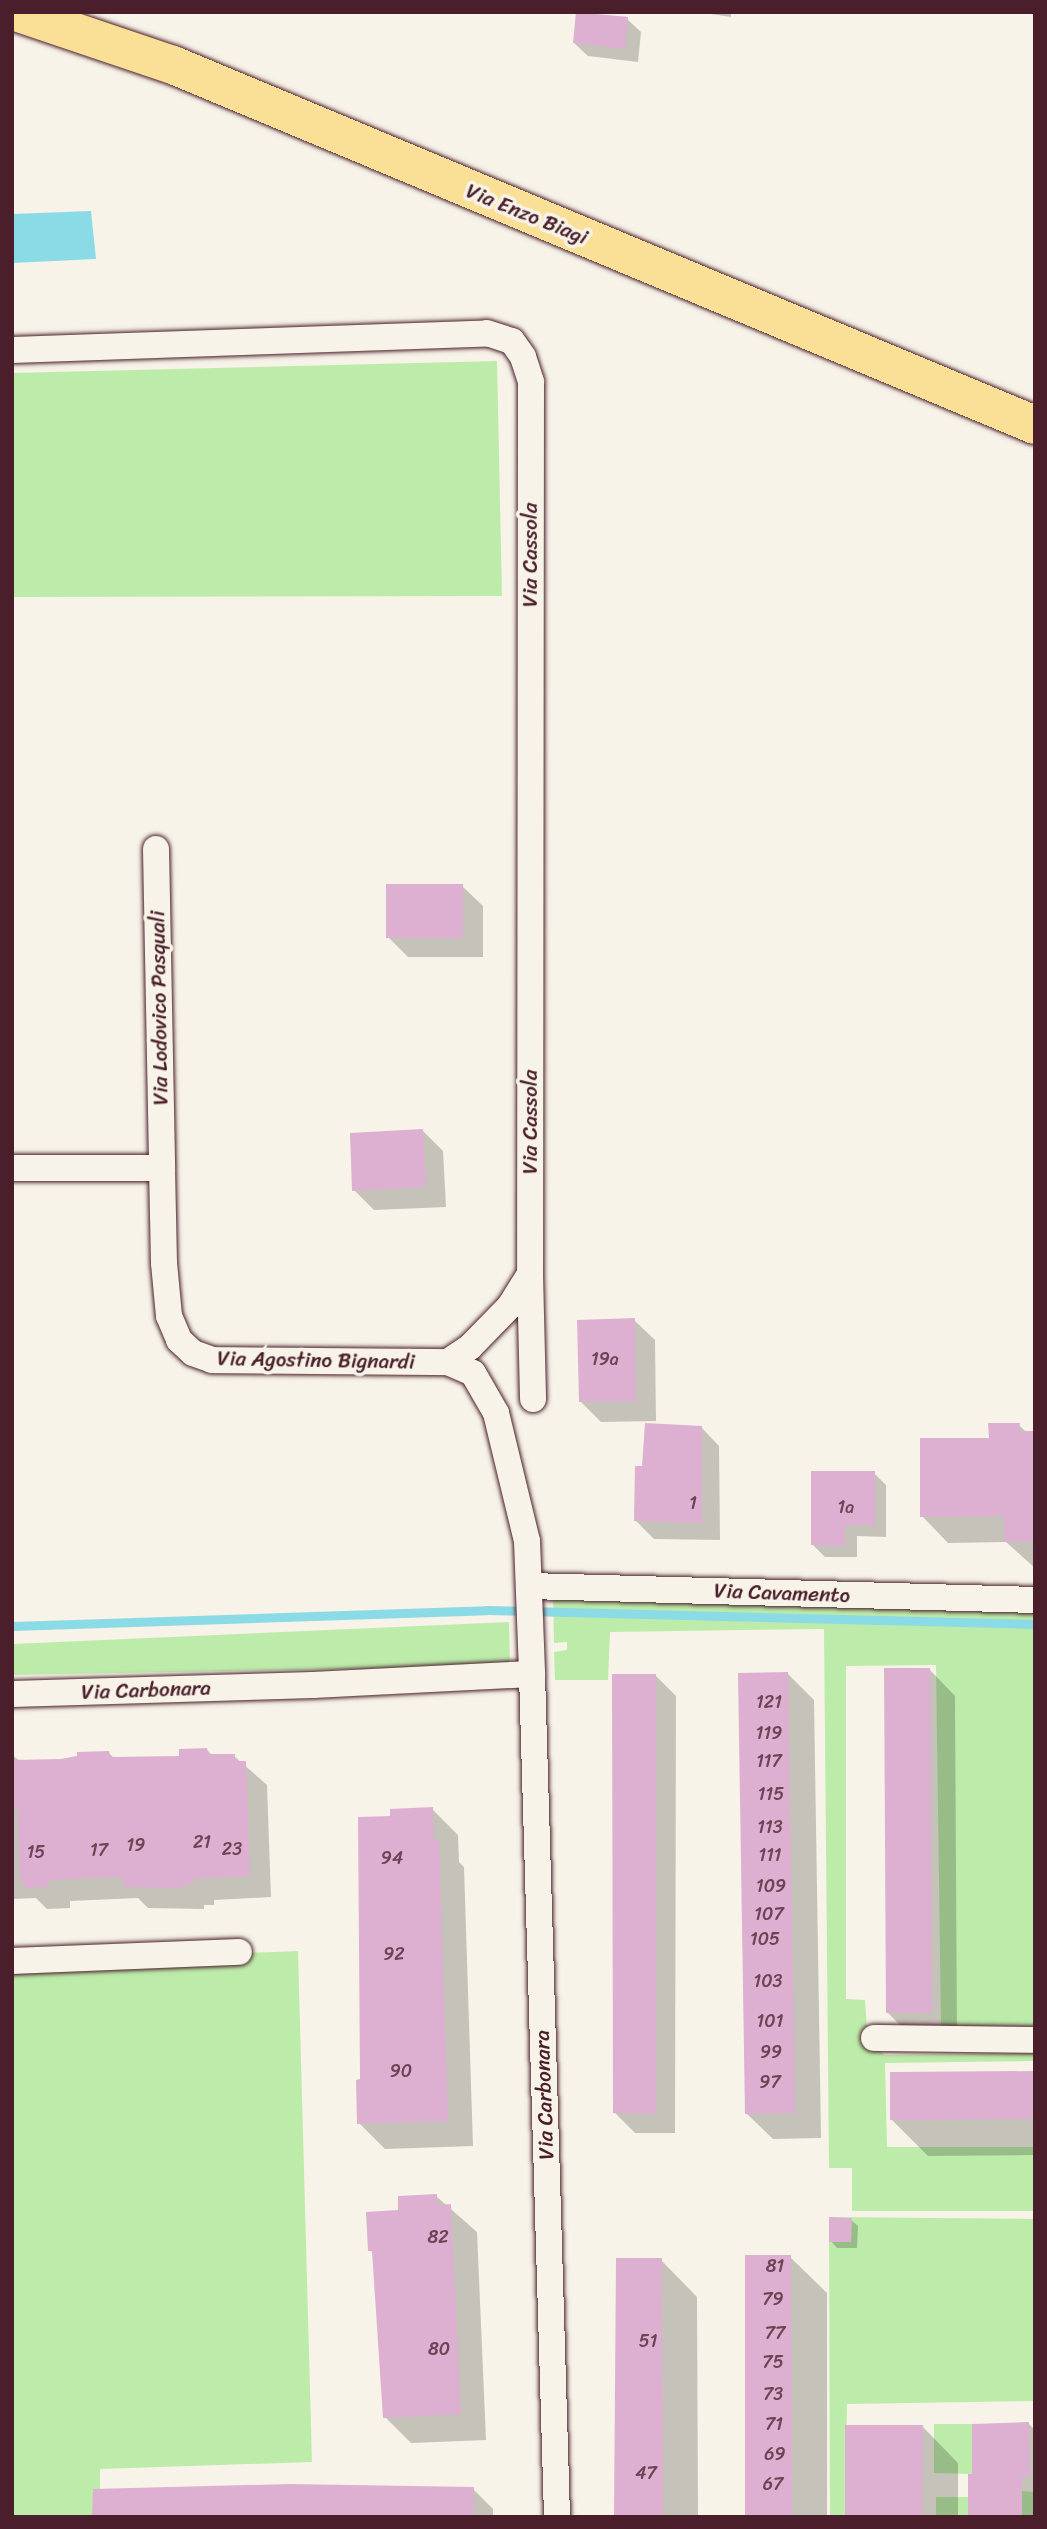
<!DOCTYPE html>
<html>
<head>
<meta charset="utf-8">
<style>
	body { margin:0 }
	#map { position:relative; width:1047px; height:2529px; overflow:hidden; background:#f7f3e8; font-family:Sriracha,sans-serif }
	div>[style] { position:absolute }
	.green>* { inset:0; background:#bdecaa }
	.water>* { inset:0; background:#8bdbe6 }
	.shadow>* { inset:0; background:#0003 }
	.stream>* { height:9px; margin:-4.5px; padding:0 4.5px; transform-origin:4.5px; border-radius:4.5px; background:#8bdbe6 }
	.building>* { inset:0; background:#ddb0d2 }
	.roads { filter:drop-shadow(0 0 2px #4a1f2b) drop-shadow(0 0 2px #4a1f2b) }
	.minor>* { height:26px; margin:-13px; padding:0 13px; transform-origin:13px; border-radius:13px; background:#f7f3e8 }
	.primary>* { height:38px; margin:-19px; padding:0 19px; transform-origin:19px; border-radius:19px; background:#fadf96 }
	span { translate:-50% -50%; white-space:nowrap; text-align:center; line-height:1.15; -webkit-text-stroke:7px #f7f3e8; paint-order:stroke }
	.number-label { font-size:18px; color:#6f4355 }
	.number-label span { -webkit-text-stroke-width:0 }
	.street-label { font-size:21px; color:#4a1f2b }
	.frame { position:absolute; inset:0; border:14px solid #4a1f2b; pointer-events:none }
</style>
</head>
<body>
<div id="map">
	<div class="green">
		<i style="clip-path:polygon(497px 361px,502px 596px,12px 597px,12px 373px)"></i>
		<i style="clip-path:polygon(553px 1598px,1035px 1610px,1035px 2026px,941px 2027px,936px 1665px,846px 1666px,846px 1999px,865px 2000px,868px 2044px,885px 2055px,1035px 2053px,1035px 2061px,885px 2063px,887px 2147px,1035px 2147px,1035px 2211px,852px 2211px,852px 2168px,829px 2168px,824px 1629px,610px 1632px,608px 1680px,555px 1680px,554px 1652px,567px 1650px,567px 1642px,554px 1643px)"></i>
		<i style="clip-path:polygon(509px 1622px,510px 1666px,12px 1675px,12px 1644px)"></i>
		<i style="clip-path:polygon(298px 1951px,312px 2462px,100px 2469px,100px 2517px,12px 2517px,12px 1962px)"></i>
		<i style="clip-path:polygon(829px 2217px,1035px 2219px,1035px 2401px,847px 2404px,845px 2517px,830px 2517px)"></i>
		<i style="clip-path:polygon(934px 2424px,972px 2424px,972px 2474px,934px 2473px)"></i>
		<i style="clip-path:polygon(1022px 2491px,1035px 2492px,1035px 2517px,1022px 2517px)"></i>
		<i style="clip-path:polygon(936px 2497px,968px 2497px,968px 2517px,936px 2517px)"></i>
	</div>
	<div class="water">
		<i style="clip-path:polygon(91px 211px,96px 259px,12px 263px,12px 214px)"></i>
	</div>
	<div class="shadow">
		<i style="clip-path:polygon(697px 12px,731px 12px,731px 17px)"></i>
		<i style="clip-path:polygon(627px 19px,641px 32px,638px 62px,588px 56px,574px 43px)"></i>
		<i style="clip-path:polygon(462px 886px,483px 906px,483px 957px,408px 957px,388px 937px)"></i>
		<i style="clip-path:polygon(423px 1131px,443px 1151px,446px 1207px,374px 1210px,354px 1190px)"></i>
		<i style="clip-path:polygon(634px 1320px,655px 1340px,656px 1421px,601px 1422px,581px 1402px)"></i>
		<i style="clip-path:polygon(1019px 1425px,1027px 1433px,1035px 1433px,1035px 1568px,1006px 1542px,948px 1543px,922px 1516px,990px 1440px)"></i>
		<i style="clip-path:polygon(701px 1427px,719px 1446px,720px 1540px,654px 1539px,636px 1521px,644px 1468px)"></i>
		<i style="clip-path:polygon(874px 1473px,886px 1485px,886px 1537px,857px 1536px,857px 1557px,825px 1557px,813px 1545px)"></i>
		<i style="clip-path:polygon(929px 1669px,955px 1696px,957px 2038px,914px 2039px,888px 2013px)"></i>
		<i style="clip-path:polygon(788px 1674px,814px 1700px,821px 2138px,773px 2139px,746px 2113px)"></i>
		<i style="clip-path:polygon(656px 1676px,676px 1696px,675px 2133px,635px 2133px,615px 2113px)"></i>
		<i style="clip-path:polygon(207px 1750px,213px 1756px,234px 1756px,267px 1785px,271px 1897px,214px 1900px,214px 1905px,204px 1905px,204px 1909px,148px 1908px,138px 1898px,70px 1901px,70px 1908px,47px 1909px,36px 1898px,12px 1899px,12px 1755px,20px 1761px,61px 1761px,109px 1753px,114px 1758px,181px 1758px)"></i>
		<i style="clip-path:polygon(432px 1809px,458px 1835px,459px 1862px,464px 1867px,473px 2146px,385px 2149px,359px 2123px,362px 2081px)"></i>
		<i style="clip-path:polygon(1035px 2073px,1035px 2155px,928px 2156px,892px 2120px)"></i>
		<i style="clip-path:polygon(436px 2196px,477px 2232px,486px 2440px,411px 2443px,385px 2417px,374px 2254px,370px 2250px,400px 2212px)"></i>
		<i style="clip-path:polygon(851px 2220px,858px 2226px,857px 2248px,837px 2248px,831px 2241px)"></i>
		<i style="clip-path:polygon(790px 2257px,827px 2293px,827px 2517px,746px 2517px)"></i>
		<i style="clip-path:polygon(661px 2260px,697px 2297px,698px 2517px,616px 2517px)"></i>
		<i style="clip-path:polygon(1029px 2424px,1035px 2430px,1035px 2517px,969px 2517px,974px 2475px)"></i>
		<i style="clip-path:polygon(922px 2426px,958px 2463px,958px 2517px,848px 2517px)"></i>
		<i style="clip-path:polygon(473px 2489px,493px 2509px,493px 2517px,94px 2517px)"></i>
	</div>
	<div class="stream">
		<i style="left:12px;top:1626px;width:475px;rotate:-1.9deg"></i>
		<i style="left:487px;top:1610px;width:548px;rotate:1.46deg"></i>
	</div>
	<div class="building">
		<i style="clip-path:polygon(576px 12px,628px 17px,625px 49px,573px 43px)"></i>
		<i style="clip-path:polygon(386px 884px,463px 884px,463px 938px,386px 938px)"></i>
		<i style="clip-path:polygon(423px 1129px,426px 1187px,352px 1191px,350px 1133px)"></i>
		<i style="clip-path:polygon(635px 1318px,636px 1401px,579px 1402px,577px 1320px)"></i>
		<i style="clip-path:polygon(645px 1423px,702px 1426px,702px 1523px,634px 1521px,635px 1466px,642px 1466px)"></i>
		<i style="clip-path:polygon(988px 1423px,1020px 1423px,1019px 1431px,1035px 1431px,1035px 1542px,1004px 1542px,1004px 1516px,920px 1517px,920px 1438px,989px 1438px)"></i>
		<i style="clip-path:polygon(811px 1471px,875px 1471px,875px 1525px,845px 1525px,845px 1546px,811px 1545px)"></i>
		<i style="clip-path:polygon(884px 1668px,930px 1668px,932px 2013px,886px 2013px)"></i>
		<i style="clip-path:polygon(788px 1672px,795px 2113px,745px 2114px,738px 1673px)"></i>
		<i style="clip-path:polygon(612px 1674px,656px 1674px,656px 2114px,613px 2113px)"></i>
		<i style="clip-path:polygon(207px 1748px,208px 1754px,235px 1754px,235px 1761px,246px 1761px,250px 1876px,193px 1879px,193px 1884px,183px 1884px,183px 1888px,124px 1887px,124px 1880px,120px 1877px,49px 1880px,49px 1887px,24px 1888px,24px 1882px,20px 1882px,18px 1810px,12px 1810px,12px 1760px,61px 1759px,77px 1756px,77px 1752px,109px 1751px,110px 1757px,179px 1756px,179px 1749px)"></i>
		<i style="clip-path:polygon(433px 1807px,434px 1840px,439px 1839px,448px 2121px,357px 2124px,356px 2080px,360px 2079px,358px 1817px,390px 1816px,390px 1809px)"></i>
		<i style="clip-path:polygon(1035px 2071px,1035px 2119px,890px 2120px,890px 2072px)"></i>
		<i style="clip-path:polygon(437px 2194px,437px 2205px,451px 2204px,461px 2414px,383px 2418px,372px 2251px,368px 2251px,366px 2212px,398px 2210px,398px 2196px)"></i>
		<i style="clip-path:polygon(829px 2217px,852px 2218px,851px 2242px,829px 2242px)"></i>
		<i style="clip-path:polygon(745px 2255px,791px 2255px,792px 2517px,745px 2517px)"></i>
		<i style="clip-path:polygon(616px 2258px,662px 2258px,663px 2517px,614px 2517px)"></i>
		<i style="clip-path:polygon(1029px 2422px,1030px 2476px,1022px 2476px,1022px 2517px,968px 2517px,968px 2474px,972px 2474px,972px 2424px)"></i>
		<i style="clip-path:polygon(845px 2425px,923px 2425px,922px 2517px,845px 2517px)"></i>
		<i style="clip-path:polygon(290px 2484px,474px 2487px,473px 2517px,92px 2517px,93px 2489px)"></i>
	</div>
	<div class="roads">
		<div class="minor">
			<i style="left:12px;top:350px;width:475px;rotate:-2deg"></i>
			<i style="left:487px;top:333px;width:26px;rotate:18deg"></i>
			<i style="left:512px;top:341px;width:19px;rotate:55deg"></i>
			<i style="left:523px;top:357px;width:26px;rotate:72deg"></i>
			<i style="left:531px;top:382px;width:892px;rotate:90.06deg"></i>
			<i style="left:530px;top:1274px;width:125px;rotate:88.6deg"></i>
			<i style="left:156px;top:849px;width:319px;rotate:88.9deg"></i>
			<i style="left:12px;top:1168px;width:150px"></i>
			<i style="left:162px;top:1168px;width:95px;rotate:88.8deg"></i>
			<i style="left:164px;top:1263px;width:53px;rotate:84.6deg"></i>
			<i style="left:169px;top:1316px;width:26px;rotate:67deg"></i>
			<i style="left:179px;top:1340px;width:19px;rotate:43deg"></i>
			<i style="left:193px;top:1353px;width:20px;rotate:20deg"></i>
			<i style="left:212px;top:1360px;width:236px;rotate:0.5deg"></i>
			<i style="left:530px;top:1274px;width:38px;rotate:122deg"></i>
			<i style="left:510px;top:1306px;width:57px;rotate:134.3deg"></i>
			<i style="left:470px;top:1347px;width:27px;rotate:146deg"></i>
			<i style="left:448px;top:1362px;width:27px;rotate:24deg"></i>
			<i style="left:473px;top:1373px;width:46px;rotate:60.1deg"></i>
			<i style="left:496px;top:1413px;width:132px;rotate:76.4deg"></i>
			<i style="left:527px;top:1541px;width:133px;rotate:87.8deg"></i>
			<i style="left:529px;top:1586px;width:506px;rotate:1.58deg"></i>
			<i style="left:12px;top:1694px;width:301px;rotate:-1.7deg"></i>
			<i style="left:313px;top:1685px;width:219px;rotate:-2.9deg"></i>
			<i style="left:532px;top:1674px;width:843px;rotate:88.3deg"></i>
			<i style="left:12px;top:1961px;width:227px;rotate:-2.3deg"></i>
			<i style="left:874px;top:2038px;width:161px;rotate:0.7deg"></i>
		</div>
		<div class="primary">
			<i style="left:16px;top:12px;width:166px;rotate:18.7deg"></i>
			<i style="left:173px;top:65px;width:934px;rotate:22.67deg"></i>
		</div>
	</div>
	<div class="number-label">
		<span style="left:605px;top:1359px">19a</span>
		<span style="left:693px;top:1503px">1</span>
		<span style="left:846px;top:1507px">1a</span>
		<span style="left:769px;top:1702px">121</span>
		<span style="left:769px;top:1733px">119</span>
		<span style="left:769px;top:1761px">117</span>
		<span style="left:771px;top:1794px">115</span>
		<span style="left:770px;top:1827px">113</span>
		<span style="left:202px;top:1842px">21</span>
		<span style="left:136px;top:1845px">19</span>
		<span style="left:232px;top:1849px">23</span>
		<span style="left:99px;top:1850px">17</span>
		<span style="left:36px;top:1852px">15</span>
		<span style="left:770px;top:1855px">111</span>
		<span style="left:392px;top:1858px">94</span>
		<span style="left:771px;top:1886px">109</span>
		<span style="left:769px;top:1914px">107</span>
		<span style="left:765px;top:1939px">105</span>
		<span style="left:394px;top:1954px">92</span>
		<span style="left:768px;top:1981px">103</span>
		<span style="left:770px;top:2021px">101</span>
		<span style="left:771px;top:2052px">99</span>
		<span style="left:401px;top:2071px">90</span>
		<span style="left:770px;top:2082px">97</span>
		<span style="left:438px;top:2237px">82</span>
		<span style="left:775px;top:2266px">81</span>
		<span style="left:773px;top:2299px">79</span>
		<span style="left:775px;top:2333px">77</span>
		<span style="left:648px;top:2341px">51</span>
		<span style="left:439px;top:2349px">80</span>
		<span style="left:773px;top:2362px">75</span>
		<span style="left:773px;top:2394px">73</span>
		<span style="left:774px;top:2424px">71</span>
		<span style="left:775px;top:2454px">69</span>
		<span style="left:646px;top:2473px">47</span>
		<span style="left:773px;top:2484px">67</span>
	</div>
	<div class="street-label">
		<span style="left:527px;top:214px;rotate:22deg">Via Enzo Biagi</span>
		<span style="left:530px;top:555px;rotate:-90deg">Via Cassola</span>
		<span style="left:159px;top:1008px;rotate:-91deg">Via Lodovico Pasquali</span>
		<span style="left:530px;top:1122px;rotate:-90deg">Via Cassola</span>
		<span style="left:316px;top:1360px;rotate:1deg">Via Agostino Bignardi</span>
		<span style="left:782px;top:1593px;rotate:2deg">Via Cavamento</span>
		<span style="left:146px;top:1690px;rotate:-2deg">Via Carbonara</span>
		<span style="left:544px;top:2095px;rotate:-92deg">Via Carbonara</span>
	</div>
	<div class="frame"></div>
</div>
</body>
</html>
